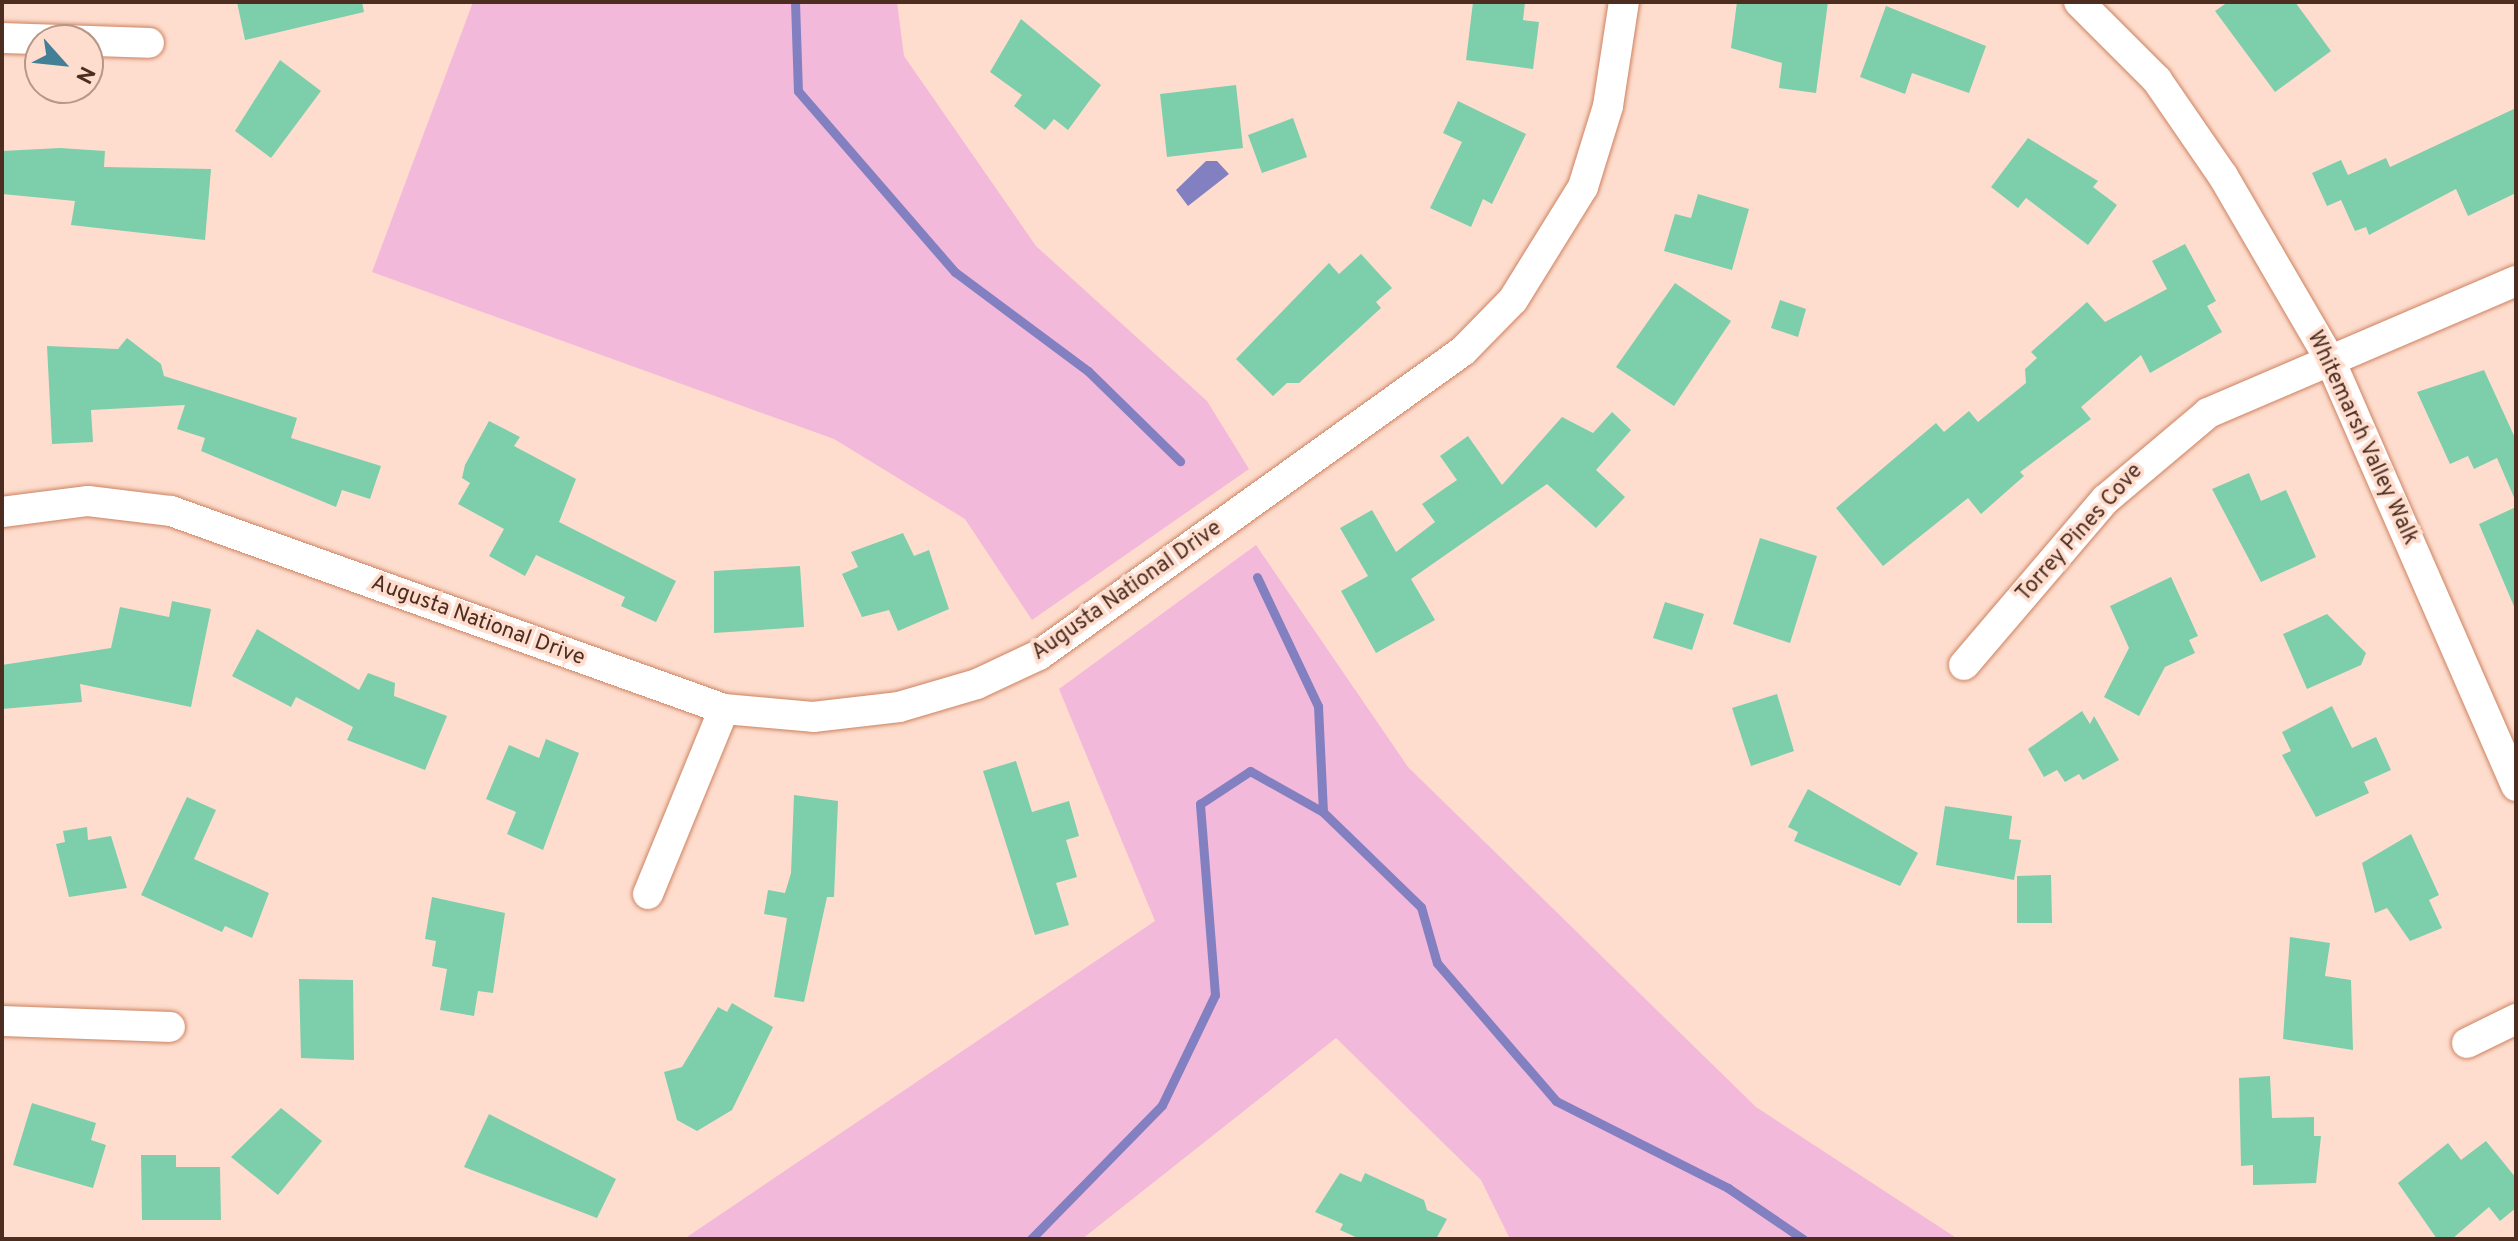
<!DOCTYPE html>
<html>
<head>
<meta charset="utf-8">
<style>
	body { margin:0 }
	#map { position:relative; width:2518px; height:1241px; overflow:hidden; background:#feddce; font-family:Overpass,sans-serif }
	div>[style] { position:absolute }
	.green>* { inset:0; background:#f3b9da }
	.water>* { inset:0; background:#8280c0 }
	.stream>* { height:9px; margin:-4.5px; padding:0 4.5px; transform-origin:4.5px; border-radius:4.5px; background:#8280c0 }
	.building>* { inset:0; background:#7dceab }
	.roads { filter:drop-shadow(0 0 2px #cd8260) drop-shadow(0 0 2px #cd8260) }
	.minor>* { height:30px; margin:-15px; padding:0 15px; transform-origin:15px; border-radius:15px; background:#fff }
	span { translate:-50% -50%; white-space:nowrap; text-align:center; line-height:1.15; -webkit-text-stroke:7px #feddce; paint-order:stroke }
	.street-label { font-size:22px; color:#4c2d1f }
	.frame { position:absolute; inset:0; border:4px solid #4c2d1f; pointer-events:none }
	.north { position:absolute; left:24px; top:24px; width:80px; height:80px; box-sizing:border-box; background:#feddce; border:2px solid #b79788; border-radius:50%; rotate:117deg; font-size:22px; font-weight:700; line-height:32px; text-align:center; color:#4c2d1f }
	.north::after { content:''; display:block; margin:auto; width:28px; height:36px; background:#438097; clip-path:polygon(50% 0,100% 100%,50% 72%,0 100%) }
</style>
</head>
<body>
<div id="map">
	<div class="green">
		<i style="clip-path:polygon(473px 2px,897px 2px,904px 56px,1036px 246px,1207px 401px,1249px 469px,1032px 620px,965px 519px,834px 439px,372px 272px)"></i>
		<i style="clip-path:polygon(1256px 545px,1408px 767px,1756px 1107px,1958px 1239px,1510px 1239px,1481px 1180px,1336px 1038px,1082px 1239px,684px 1239px,1155px 921px,1059px 689px)"></i>
	</div>
	<div class="water">
		<i style="clip-path:polygon(1206px 161px,1217px 161px,1229px 174px,1188px 206px,1176px 190px)"></i>
	</div>
	<div class="stream">
		<i style="left:795px;top:2px;width:89px;rotate:88.1deg"></i>
		<i style="left:798px;top:91px;width:240px;rotate:49.1deg"></i>
		<i style="left:955px;top:272px;width:166px;rotate:36.7deg"></i>
		<i style="left:1088px;top:371px;width:129px;rotate:44.4deg"></i>
		<i style="left:1257px;top:577px;width:143px;rotate:64.7deg"></i>
		<i style="left:1318px;top:706px;width:106px;rotate:87.3deg"></i>
		<i style="left:1323px;top:812px;width:136px;rotate:44.1deg"></i>
		<i style="left:1421px;top:907px;width:58px;rotate:74.1deg"></i>
		<i style="left:1437px;top:963px;width:182px;rotate:49.2deg"></i>
		<i style="left:1556px;top:1101px;width:193px;rotate:26.8deg"></i>
		<i style="left:1728px;top:1188px;width:91px;rotate:34.2deg"></i>
		<i style="left:1031px;top:1239px;width:187px;rotate:-45.6deg"></i>
		<i style="left:1162px;top:1105px;width:122px;rotate:-64.3deg"></i>
		<i style="left:1215px;top:995px;width:192px;rotate:-94.5deg"></i>
		<i style="left:1200px;top:804px;width:60px;rotate:-33.4deg"></i>
		<i style="left:1250px;top:771px;width:84px;rotate:29.3deg"></i>
	</div>
	<div class="building">
		<i style="clip-path:polygon(237px 2px,362px 2px,364px 12px,245px 40px)"></i>
		<i style="clip-path:polygon(1473px 2px,1525px 2px,1523px 20px,1539px 22px,1533px 69px,1466px 60px)"></i>
		<i style="clip-path:polygon(1737px 2px,1828px 2px,1816px 93px,1779px 88px,1782px 63px,1731px 48px)"></i>
		<i style="clip-path:polygon(2228px 2px,2295px 2px,2331px 51px,2275px 92px,2215px 11px)"></i>
		<i style="clip-path:polygon(1886px 6px,1986px 46px,1969px 93px,1912px 73px,1905px 94px,1860px 77px)"></i>
		<i style="clip-path:polygon(1021px 19px,1101px 85px,1068px 130px,1054px 119px,1045px 130px,1014px 106px,1022px 95px,990px 72px)"></i>
		<i style="clip-path:polygon(280px 60px,321px 91px,271px 158px,235px 131px)"></i>
		<i style="clip-path:polygon(1236px 85px,1243px 148px,1167px 157px,1160px 94px)"></i>
		<i style="clip-path:polygon(1458px 101px,1526px 134px,1492px 204px,1483px 199px,1471px 227px,1430px 208px,1462px 142px,1443px 133px)"></i>
		<i style="clip-path:polygon(2516px 108px,2516px 193px,2468px 216px,2456px 189px,2369px 235px,2366px 227px,2355px 231px,2341px 200px,2327px 206px,2312px 173px,2341px 160px,2348px 175px,2386px 158px,2390px 167px)"></i>
		<i style="clip-path:polygon(1293px 118px,1307px 157px,1262px 173px,1248px 135px)"></i>
		<i style="clip-path:polygon(2028px 138px,2098px 181px,2093px 187px,2117px 205px,2088px 245px,2026px 198px,2018px 208px,1991px 187px)"></i>
		<i style="clip-path:polygon(60px 148px,105px 151px,104px 167px,211px 169px,205px 240px,71px 225px,75px 201px,2px 194px,2px 151px)"></i>
		<i style="clip-path:polygon(1698px 194px,1749px 209px,1732px 270px,1664px 251px,1675px 214px,1691px 218px)"></i>
		<i style="clip-path:polygon(2185px 244px,2216px 301px,2207px 306px,2222px 332px,2150px 373px,2141px 355px,2081px 407px,2091px 419px,2020px 472px,2024px 476px,1981px 514px,1968px 498px,1883px 566px,1836px 508px,1936px 423px,1944px 432px,1969px 411px,1978px 422px,2026px 383px,2025px 369px,2037px 358px,2031px 352px,2087px 302px,2105px 322px,2167px 289px,2152px 261px)"></i>
		<i style="clip-path:polygon(1361px 254px,1392px 288px,1376px 302px,1381px 308px,1299px 383px,1287px 383px,1273px 396px,1236px 359px,1329px 263px,1339px 274px)"></i>
		<i style="clip-path:polygon(1675px 283px,1731px 321px,1674px 406px,1616px 367px)"></i>
		<i style="clip-path:polygon(1780px 300px,1806px 309px,1798px 337px,1771px 328px)"></i>
		<i style="clip-path:polygon(127px 338px,161px 364px,164px 376px,297px 418px,291px 438px,381px 466px,370px 499px,342px 490px,336px 507px,201px 451px,205px 438px,177px 429px,185px 405px,91px 410px,93px 442px,52px 444px,47px 346px,118px 349px)"></i>
		<i style="clip-path:polygon(2484px 370px,2516px 440px,2516px 502px,2497px 458px,2474px 469px,2468px 456px,2450px 464px,2417px 392px)"></i>
		<i style="clip-path:polygon(1612px 412px,1631px 430px,1596px 470px,1625px 497px,1596px 528px,1547px 484px,1411px 579px,1435px 620px,1376px 653px,1341px 591px,1368px 576px,1340px 528px,1372px 510px,1396px 552px,1435px 522px,1422px 504px,1457px 480px,1440px 456px,1468px 436px,1502px 485px,1562px 417px,1593px 433px)"></i>
		<i style="clip-path:polygon(489px 421px,520px 437px,514px 446px,576px 479px,559px 522px,676px 581px,656px 622px,621px 606px,625px 597px,536px 555px,525px 576px,489px 556px,504px 529px,458px 504px,470px 483px,462px 478px,465px 465px)"></i>
		<i style="clip-path:polygon(2249px 473px,2261px 501px,2286px 490px,2316px 557px,2261px 582px,2212px 489px)"></i>
		<i style="clip-path:polygon(2516px 507px,2516px 611px,2479px 524px)"></i>
		<i style="clip-path:polygon(903px 533px,914px 556px,929px 550px,949px 609px,898px 631px,889px 610px,862px 617px,842px 574px,858px 567px,851px 552px)"></i>
		<i style="clip-path:polygon(1760px 538px,1817px 556px,1790px 643px,1733px 624px)"></i>
		<i style="clip-path:polygon(800px 566px,804px 627px,714px 633px,714px 571px)"></i>
		<i style="clip-path:polygon(2171px 577px,2198px 636px,2189px 640px,2195px 653px,2165px 667px,2139px 716px,2104px 697px,2129px 648px,2110px 606px)"></i>
		<i style="clip-path:polygon(172px 601px,211px 609px,191px 707px,80px 684px,82px 702px,2px 709px,2px 665px,111px 648px,120px 607px,169px 617px)"></i>
		<i style="clip-path:polygon(1665px 602px,1704px 614px,1692px 650px,1653px 638px)"></i>
		<i style="clip-path:polygon(2327px 614px,2366px 653px,2361px 665px,2307px 689px,2283px 634px)"></i>
		<i style="clip-path:polygon(257px 629px,359px 690px,368px 673px,395px 683px,394px 696px,447px 716px,425px 770px,347px 740px,353px 727px,296px 697px,291px 707px,232px 676px)"></i>
		<i style="clip-path:polygon(1777px 694px,1794px 751px,1751px 766px,1732px 708px)"></i>
		<i style="clip-path:polygon(2332px 706px,2352px 748px,2376px 737px,2391px 770px,2364px 782px,2369px 793px,2316px 817px,2282px 755px,2291px 751px,2282px 732px)"></i>
		<i style="clip-path:polygon(2082px 711px,2090px 724px,2094px 716px,2119px 760px,2083px 780px,2079px 774px,2065px 782px,2057px 770px,2044px 777px,2028px 749px)"></i>
		<i style="clip-path:polygon(546px 739px,579px 753px,543px 850px,507px 834px,516px 812px,486px 799px,509px 745px,539px 758px)"></i>
		<i style="clip-path:polygon(1016px 761px,1032px 812px,1069px 801px,1079px 836px,1066px 840px,1077px 877px,1056px 883px,1069px 925px,1035px 935px,983px 771px)"></i>
		<i style="clip-path:polygon(1808px 789px,1918px 853px,1900px 886px,1794px 841px,1798px 832px,1788px 827px)"></i>
		<i style="clip-path:polygon(794px 795px,838px 801px,834px 897px,827px 897px,804px 1002px,774px 997px,787px 918px,764px 914px,768px 890px,785px 893px,791px 873px)"></i>
		<i style="clip-path:polygon(187px 797px,216px 810px,194px 859px,269px 893px,252px 938px,225px 926px,222px 932px,141px 895px)"></i>
		<i style="clip-path:polygon(1945px 806px,2012px 816px,2009px 839px,2021px 840px,2014px 880px,1936px 865px)"></i>
		<i style="clip-path:polygon(87px 827px,88px 840px,111px 836px,127px 888px,69px 897px,56px 844px,65px 842px,63px 831px)"></i>
		<i style="clip-path:polygon(2411px 834px,2439px 895px,2429px 900px,2442px 928px,2410px 941px,2387px 908px,2375px 913px,2362px 863px)"></i>
		<i style="clip-path:polygon(2051px 875px,2052px 923px,2017px 923px,2017px 876px)"></i>
		<i style="clip-path:polygon(432px 897px,505px 913px,493px 993px,478px 991px,474px 1016px,440px 1010px,447px 969px,432px 966px,436px 941px,425px 939px)"></i>
		<i style="clip-path:polygon(2290px 937px,2330px 943px,2325px 976px,2351px 980px,2353px 1050px,2283px 1039px)"></i>
		<i style="clip-path:polygon(299px 979px,353px 980px,354px 1060px,301px 1058px)"></i>
		<i style="clip-path:polygon(732px 1003px,773px 1027px,732px 1110px,697px 1131px,677px 1120px,664px 1072px,682px 1067px,718px 1007px,727px 1012px)"></i>
		<i style="clip-path:polygon(2270px 1076px,2272px 1118px,2314px 1117px,2314px 1136px,2321px 1136px,2316px 1183px,2253px 1185px,2253px 1165px,2241px 1166px,2239px 1078px)"></i>
		<i style="clip-path:polygon(32px 1103px,96px 1123px,91px 1140px,106px 1145px,93px 1188px,13px 1165px)"></i>
		<i style="clip-path:polygon(281px 1108px,322px 1141px,278px 1195px,231px 1157px)"></i>
		<i style="clip-path:polygon(489px 1114px,616px 1179px,597px 1218px,464px 1167px)"></i>
		<i style="clip-path:polygon(2486px 1141px,2516px 1178px,2516px 1208px,2500px 1221px,2489px 1207px,2452px 1239px,2437px 1239px,2398px 1183px,2448px 1143px,2461px 1160px)"></i>
		<i style="clip-path:polygon(141px 1155px,176px 1155px,176px 1167px,220px 1167px,221px 1220px,142px 1220px)"></i>
		<i style="clip-path:polygon(1340px 1173px,1361px 1182px,1365px 1173px,1424px 1200px,1427px 1210px,1447px 1219px,1436px 1239px,1360px 1239px,1340px 1230px,1343px 1224px,1315px 1212px)"></i>
	</div>
	<div class="roads">
		<div class="minor">
			<i style="left:2079px;top:2px;width:110px;rotate:45deg"></i>
			<i style="left:2157px;top:80px;width:116px;rotate:55.5deg"></i>
			<i style="left:2223px;top:176px;width:213px;rotate:59.8deg"></i>
			<i style="left:2330px;top:360px;width:465px;rotate:66.4deg"></i>
			<i style="left:2px;top:38px;width:147px;rotate:1.9deg"></i>
			<i style="left:2px;top:512px;width:87px;rotate:-7.3deg"></i>
			<i style="left:88px;top:501px;width:84px;rotate:6.9deg"></i>
			<i style="left:171px;top:511px;width:587px;rotate:19.7deg"></i>
			<i style="left:724px;top:709px;width:89px;rotate:5.1deg"></i>
			<i style="left:813px;top:717px;width:87px;rotate:-6.6deg"></i>
			<i style="left:899px;top:707px;width:81px;rotate:-16.4deg"></i>
			<i style="left:977px;top:684px;width:68px;rotate:-25.1deg"></i>
			<i style="left:1039px;top:655px;width:522px;rotate:-35.64deg"></i>
			<i style="left:1463px;top:351px;width:71px;rotate:-45.6deg"></i>
			<i style="left:1513px;top:300px;width:133px;rotate:-58.2deg"></i>
			<i style="left:1583px;top:187px;width:85px;rotate:-72.8deg"></i>
			<i style="left:1608px;top:106px;width:105px;rotate:-81.3deg"></i>
			<i style="left:1964px;top:665px;width:218px;rotate:-49.5deg"></i>
			<i style="left:2106px;top:499px;width:133px;rotate:-40.1deg"></i>
			<i style="left:2208px;top:413px;width:335px;rotate:-23.2deg"></i>
			<i style="left:648px;top:894px;width:200px;rotate:-67.7deg"></i>
			<i style="left:2px;top:1021px;width:168px;rotate:2deg"></i>
			<i style="left:2467px;top:1043px;width:55px;rotate:-26.1deg"></i>
		</div>
	</div>
	<div class="street-label">
		<span style="left:2362px;top:438px;rotate:65deg">Whitemarsh Valley Walk</span>
		<span style="left:2080px;top:533px;rotate:-48deg">Torrey Pines Cove</span>
		<span style="left:1127px;top:591px;rotate:-35deg">Augusta National Drive</span>
		<span style="left:478px;top:621px;rotate:20deg">Augusta National Drive</span>
	</div>
	<div class="frame"></div>
	<div class="north">N</div>
</div>
</body>
</html>
